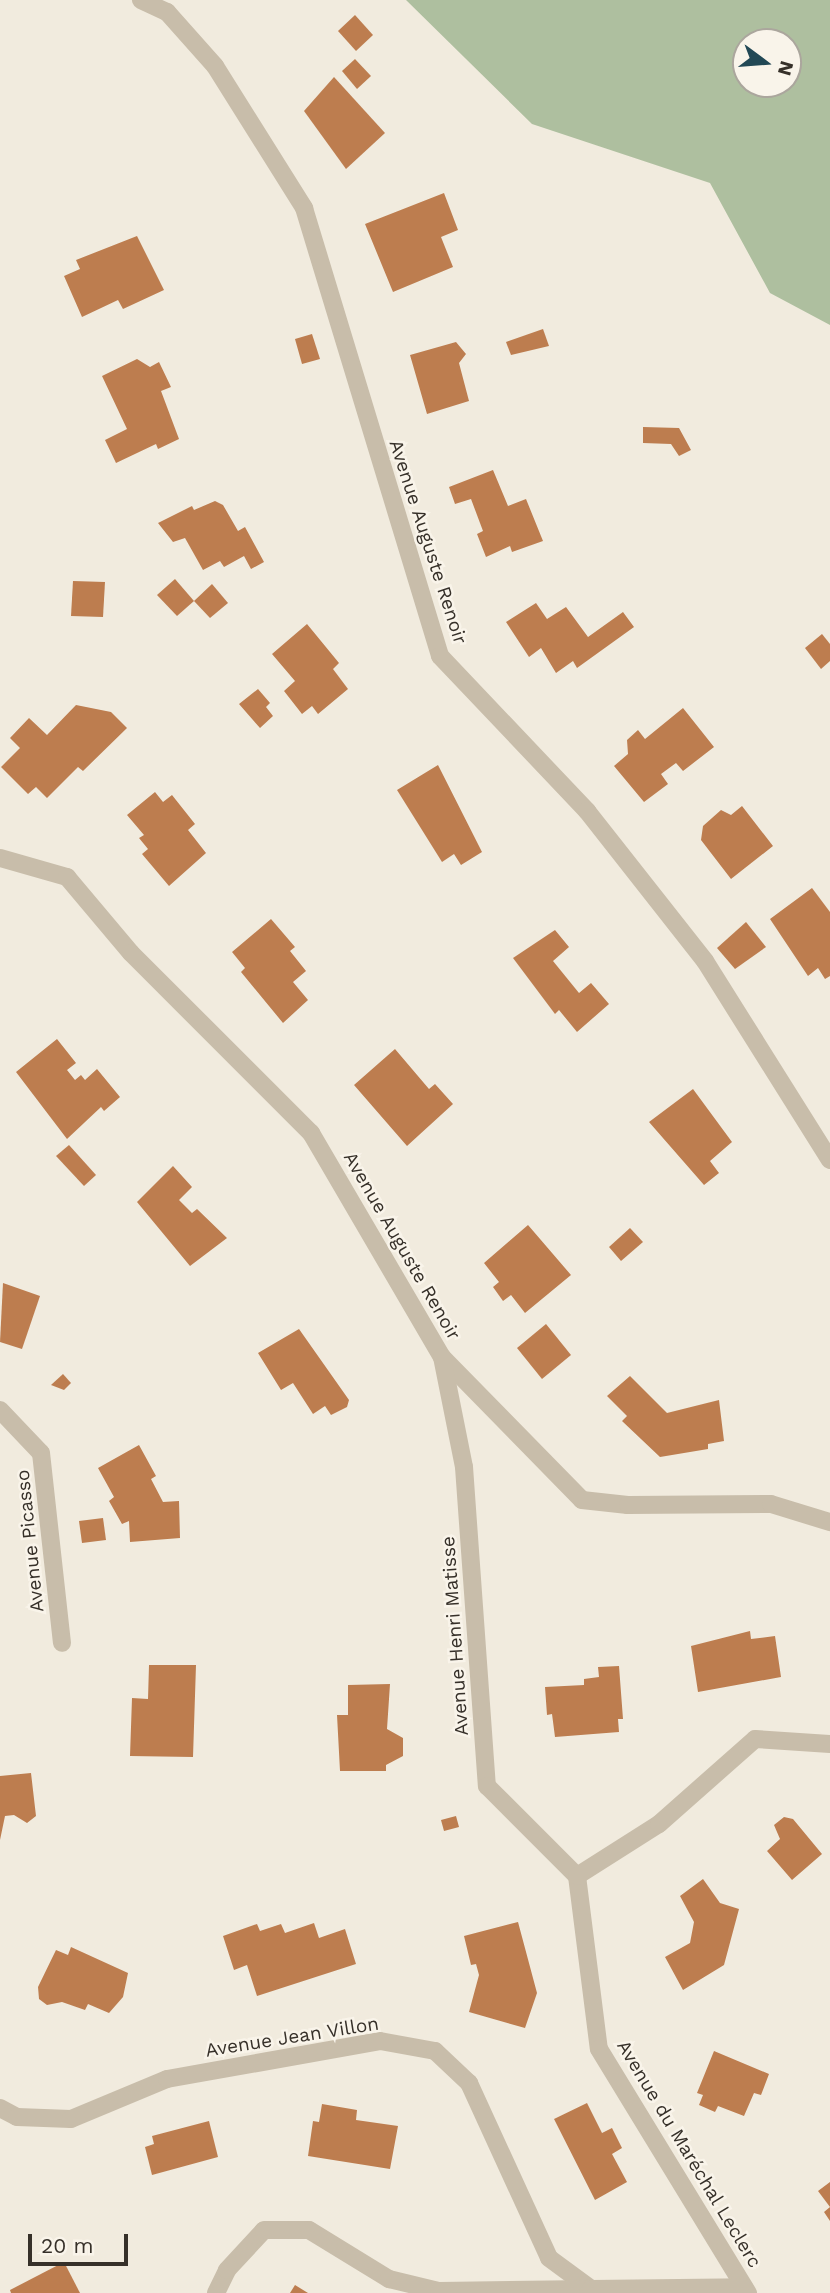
<!DOCTYPE html>
<html>
<head>
<meta charset="utf-8">
<style>
	body { margin:0 }
	#map { position:relative; width:830px; height:2293px; overflow:hidden; background:#f1ebde; font-family:"Work Sans",sans-serif }
	div>[style] { position:absolute }
	.green>* { inset:0; background:#aebf9f }
	.building>* { inset:0; background:#bd7d4f }
	.minor>* { height:18px; margin:-9px; padding:0 9px; transform-origin:9px; border-radius:9px; background:#c8bdaa }
	span { translate:-50% -50%; white-space:nowrap; text-align:center; line-height:1.15; -webkit-text-stroke:5px #f9f4ea; paint-order:stroke }
	.street-label { font-size:19px; color:#363029 }
	.north { position:absolute; left:732px; top:28px; width:70px; height:70px; box-sizing:border-box; background:#f9f4ea; border:2px solid #aba69d; border-radius:50%; rotate:106deg; font-size:19px; font-weight:700; line-height:28px; text-align:center; color:#363029 }
	.north::after { content:''; display:block; margin:auto; width:24px; height:32px; background:#224855; clip-path:polygon(50% 0,100% 100%,50% 72%,0 100%) }
	.scale { position:absolute; left:28px; top:2234px; width:100px; height:32px; box-sizing:border-box; border:4px solid #363029; border-top:0; padding-left:9px; font-size:21px; line-height:24px; white-space:nowrap; color:#363029; -webkit-text-stroke:5px #f9f4ea; paint-order:stroke }
</style>
</head>
<body>
<div id="map">
	<div class="green">
		<i style="clip-path:polygon(evenodd,406px 0,830px 0,830px 325px,770px 293px,710px 183px,532px 124px,406px 0,746px 42px,788px 42px,788px 84px,746px 84px,746px 42px)"></i>
	</div>
	<div class="building">
		<i style="clip-path:polygon(355px 15px,373px 35px,356px 51px,338px 31px)"></i>
		<i style="clip-path:polygon(355px 59px,371px 76px,357px 89px,342px 71px)"></i>
		<i style="clip-path:polygon(334px 77px,385px 133px,346px 169px,304px 111px)"></i>
		<i style="clip-path:polygon(444px 193px,458px 230px,441px 237px,453px 267px,393px 292px,365px 224px)"></i>
		<i style="clip-path:polygon(137px 236px,164px 290px,123px 309px,118px 300px,82px 317px,64px 276px,80px 269px,76px 260px)"></i>
		<i style="clip-path:polygon(543px 329px,549px 346px,511px 355px,506px 342px)"></i>
		<i style="clip-path:polygon(312px 334px,320px 359px,302px 364px,295px 339px)"></i>
		<i style="clip-path:polygon(456px 342px,466px 354px,459px 363px,469px 401px,427px 414px,410px 355px)"></i>
		<i style="clip-path:polygon(137px 359px,150px 367px,159px 362px,171px 387px,161px 391px,179px 439px,158px 449px,156px 444px,116px 463px,105px 440px,127px 429px,102px 376px)"></i>
		<i style="clip-path:polygon(643px 427px,679px 428px,691px 450px,679px 456px,671px 444px,643px 443px)"></i>
		<i style="clip-path:polygon(493px 470px,508px 506px,526px 499px,543px 541px,512px 552px,510px 546px,486px 557px,477px 534px,483px 531px,471px 499px,455px 504px,449px 487px)"></i>
		<i style="clip-path:polygon(215px 501px,223px 505px,238px 531px,245px 527px,264px 562px,251px 569px,244px 556px,224px 567px,220px 561px,203px 570px,185px 538px,173px 542px,158px 523px,192px 506px,194px 510px)"></i>
		<i style="clip-path:polygon(175px 579px,194px 601px,177px 616px,157px 595px)"></i>
		<i style="clip-path:polygon(73px 581px,105px 582px,103px 617px,71px 616px)"></i>
		<i style="clip-path:polygon(212px 584px,228px 603px,210px 618px,194px 601px)"></i>
		<i style="clip-path:polygon(536px 603px,547px 619px,566px 607px,588px 637px,623px 612px,634px 627px,577px 668px,573px 661px,556px 673px,541px 648px,529px 657px,506px 622px)"></i>
		<i style="clip-path:polygon(307px 624px,339px 663px,333px 669px,348px 689px,318px 714px,312px 706px,302px 714px,284px 691px,295px 681px,272px 654px)"></i>
		<i style="clip-path:polygon(822px 634px,830px 644px,830px 661px,821px 669px,805px 648px)"></i>
		<i style="clip-path:polygon(258px 689px,270px 703px,266px 707px,273px 716px,260px 728px,239px 704px)"></i>
		<i style="clip-path:polygon(76px 705px,111px 712px,127px 728px,83px 771px,78px 767px,47px 798px,36px 787px,28px 794px,1px 767px,20px 748px,10px 738px,29px 718px,47px 735px)"></i>
		<i style="clip-path:polygon(683px 708px,714px 747px,683px 771px,676px 763px,661px 774px,668px 784px,644px 802px,614px 766px,628px 754px,627px 740px,638px 730px,645px 739px)"></i>
		<i style="clip-path:polygon(438px 765px,482px 852px,461px 865px,454px 854px,442px 862px,397px 790px)"></i>
		<i style="clip-path:polygon(155px 792px,163px 802px,172px 795px,195px 824px,188px 830px,206px 853px,169px 886px,142px 854px,148px 849px,139px 838px,144px 835px,127px 815px)"></i>
		<i style="clip-path:polygon(742px 806px,773px 846px,731px 879px,701px 840px,703px 826px,721px 810px,731px 815px)"></i>
		<i style="clip-path:polygon(812px 888px,830px 912px,830px 976px,825px 979px,818px 968px,808px 976px,770px 919px)"></i>
		<i style="clip-path:polygon(271px 919px,295px 947px,290px 951px,306px 971px,293px 982px,308px 1000px,283px 1023px,241px 972px,245px 968px,232px 952px)"></i>
		<i style="clip-path:polygon(746px 922px,766px 947px,735px 969px,717px 948px)"></i>
		<i style="clip-path:polygon(555px 930px,569px 947px,553px 961px,579px 993px,591px 983px,609px 1004px,577px 1032px,559px 1010px,555px 1014px,513px 958px)"></i>
		<i style="clip-path:polygon(57px 1039px,76px 1063px,67px 1070px,75px 1080px,81px 1075px,85px 1080px,97px 1069px,120px 1097px,104px 1111px,101px 1107px,67px 1139px,16px 1072px)"></i>
		<i style="clip-path:polygon(395px 1049px,429px 1089px,435px 1084px,453px 1104px,407px 1146px,354px 1085px)"></i>
		<i style="clip-path:polygon(693px 1089px,732px 1142px,710px 1161px,719px 1173px,704px 1185px,649px 1122px)"></i>
		<i style="clip-path:polygon(69px 1145px,96px 1175px,84px 1186px,56px 1156px)"></i>
		<i style="clip-path:polygon(173px 1166px,192px 1187px,179px 1200px,192px 1213px,197px 1209px,227px 1238px,190px 1266px,137px 1202px)"></i>
		<i style="clip-path:polygon(528px 1225px,571px 1275px,525px 1313px,511px 1295px,503px 1301px,493px 1287px,499px 1282px,484px 1263px)"></i>
		<i style="clip-path:polygon(630px 1228px,643px 1242px,621px 1261px,609px 1247px)"></i>
		<i style="clip-path:polygon(3px 1283px,40px 1296px,22px 1349px,0 1342px)"></i>
		<i style="clip-path:polygon(546px 1324px,571px 1355px,542px 1379px,517px 1348px)"></i>
		<i style="clip-path:polygon(299px 1329px,349px 1400px,347px 1407px,331px 1415px,325px 1406px,313px 1414px,293px 1383px,281px 1390px,258px 1353px)"></i>
		<i style="clip-path:polygon(63px 1374px,71px 1383px,64px 1390px,51px 1385px)"></i>
		<i style="clip-path:polygon(630px 1376px,667px 1413px,719px 1400px,724px 1441px,708px 1444px,708px 1449px,660px 1457px,622px 1421px,627px 1416px,607px 1396px)"></i>
		<i style="clip-path:polygon(139px 1445px,156px 1476px,151px 1479px,163px 1502px,179px 1501px,180px 1538px,130px 1542px,129px 1521px,122px 1524px,109px 1501px,114px 1497px,98px 1468px)"></i>
		<i style="clip-path:polygon(103px 1518px,106px 1540px,82px 1543px,79px 1521px)"></i>
		<i style="clip-path:polygon(750px 1631px,751px 1639px,775px 1636px,781px 1677px,698px 1692px,691px 1646px)"></i>
		<i style="clip-path:polygon(149px 1665px,196px 1665px,193px 1757px,130px 1756px,132px 1698px,148px 1699px)"></i>
		<i style="clip-path:polygon(619px 1666px,623px 1719px,618px 1719px,619px 1732px,555px 1737px,552px 1714px,547px 1715px,545px 1687px,584px 1685px,584px 1679px,599px 1677px,598px 1667px)"></i>
		<i style="clip-path:polygon(390px 1684px,387px 1729px,403px 1738px,403px 1756px,386px 1765px,386px 1771px,340px 1771px,337px 1715px,348px 1715px,348px 1685px)"></i>
		<i style="clip-path:polygon(31px 1773px,36px 1816px,27px 1823px,14px 1815px,5px 1816px,0 1840px,0 1776px)"></i>
		<i style="clip-path:polygon(456px 1816px,459px 1827px,444px 1831px,441px 1820px)"></i>
		<i style="clip-path:polygon(784px 1817px,793px 1819px,822px 1854px,792px 1880px,767px 1851px,780px 1839px,774px 1825px)"></i>
		<i style="clip-path:polygon(703px 1879px,720px 1903px,739px 1909px,724px 1965px,683px 1990px,665px 1957px,690px 1943px,694px 1922px,680px 1896px)"></i>
		<i style="clip-path:polygon(518px 1922px,537px 1993px,525px 2028px,469px 2012px,479px 1975px,476px 1964px,471px 1965px,464px 1936px)"></i>
		<i style="clip-path:polygon(314px 1923px,319px 1938px,345px 1929px,356px 1964px,257px 1996px,247px 1965px,234px 1970px,223px 1936px,257px 1924px,260px 1931px,281px 1924px,285px 1933px)"></i>
		<i style="clip-path:polygon(71px 1947px,128px 1973px,123px 1997px,109px 2013px,88px 2004px,85px 2010px,62px 2002px,47px 2005px,39px 1999px,38px 1987px,56px 1950px,68px 1955px)"></i>
		<i style="clip-path:polygon(714px 2051px,769px 2074px,761px 2095px,754px 2093px,744px 2116px,718px 2106px,715px 2112px,699px 2105px,703px 2095px,697px 2093px)"></i>
		<i style="clip-path:polygon(587px 2103px,602px 2133px,612px 2128px,622px 2148px,612px 2154px,627px 2182px,595px 2200px,554px 2119px)"></i>
		<i style="clip-path:polygon(322px 2104px,357px 2110px,356px 2120px,398px 2126px,390px 2169px,308px 2156px,313px 2121px,319px 2122px)"></i>
		<i style="clip-path:polygon(209px 2121px,218px 2157px,152px 2175px,145px 2147px,154px 2144px,152px 2136px)"></i>
		<i style="clip-path:polygon(830px 2182px,830px 2221px,824px 2212px,830px 2207px,818px 2191px)"></i>
		<i style="clip-path:polygon(64px 2262px,80px 2293px,11px 2293px,10px 2290px)"></i>
		<i style="clip-path:polygon(295px 2285px,308px 2293px,290px 2293px)"></i>
	</div>
	<div class="minor">
		<i style="left:141px;top:0;width:29px;rotate:25deg"></i>
		<i style="left:167px;top:12px;width:72px;rotate:48.4deg"></i>
		<i style="left:215px;top:66px;width:168px;rotate:57.9deg"></i>
		<i style="left:304px;top:208px;width:468px;rotate:73.1deg"></i>
		<i style="left:440px;top:656px;width:214px;rotate:46.5deg"></i>
		<i style="left:587px;top:811px;width:191px;rotate:51.8deg"></i>
		<i style="left:705px;top:961px;width:235px;rotate:57.9deg"></i>
		<i style="left:0;top:858px;width:70px;rotate:15.8deg"></i>
		<i style="left:67px;top:877px;width:99px;rotate:49.9deg"></i>
		<i style="left:131px;top:953px;width:255px;rotate:45deg"></i>
		<i style="left:311px;top:1133px;width:259px;rotate:59.7deg"></i>
		<i style="left:442px;top:1357px;width:200px;rotate:45.6deg"></i>
		<i style="left:582px;top:1500px;width:46px;rotate:6.2deg"></i>
		<i style="left:628px;top:1505px;width:143px;rotate:-0.4deg"></i>
		<i style="left:771px;top:1504px;width:62px;rotate:17deg"></i>
		<i style="left:442px;top:1357px;width:112px;rotate:78.7deg"></i>
		<i style="left:464px;top:1467px;width:320px;rotate:85.9deg"></i>
		<i style="left:487px;top:1786px;width:127px;rotate:45deg"></i>
		<i style="left:0;top:1410px;width:59px;rotate:46.4deg"></i>
		<i style="left:41px;top:1453px;width:191px;rotate:83.7deg"></i>
		<i style="left:577px;top:1876px;width:174px;rotate:82.8deg"></i>
		<i style="left:599px;top:2049px;width:286px;rotate:58.6deg"></i>
		<i style="left:577px;top:1876px;width:97px;rotate:-32.4deg"></i>
		<i style="left:659px;top:1824px;width:128px;rotate:-41.5deg"></i>
		<i style="left:755px;top:1739px;width:75px;rotate:3.8deg"></i>
		<i style="left:0;top:2108px;width:19px;rotate:28deg"></i>
		<i style="left:17px;top:2117px;width:54px;rotate:2.1deg"></i>
		<i style="left:71px;top:2119px;width:104px;rotate:-22.6deg"></i>
		<i style="left:167px;top:2079px;width:216px;rotate:-10.1deg"></i>
		<i style="left:380px;top:2041px;width:56px;rotate:10.3deg"></i>
		<i style="left:435px;top:2051px;width:47px;rotate:43.3deg"></i>
		<i style="left:469px;top:2083px;width:192px;rotate:65.4deg"></i>
		<i style="left:549px;top:2258px;width:52px;rotate:36.4deg"></i>
		<i style="left:216px;top:2293px;width:25px;rotate:-64deg"></i>
		<i style="left:227px;top:2270px;width:54px;rotate:-47.2deg"></i>
		<i style="left:264px;top:2230px;width:45px"></i>
		<i style="left:309px;top:2230px;width:94px;rotate:31.5deg"></i>
		<i style="left:389px;top:2279px;width:51px;rotate:13.5deg"></i>
		<i style="left:439px;top:2291px;width:152px;rotate:-0.8deg"></i>
		<i style="left:588px;top:2293px;width:5px;rotate:-53deg"></i>
		<i style="left:591px;top:2289px;width:153px;rotate:-0.7deg"></i>
	</div>
	<div class="street-label">
		<span style="left:428px;top:542px;rotate:72deg">Avenue Auguste Renoir</span>
		<span style="left:402px;top:1246px;rotate:60deg">Avenue Auguste Renoir</span>
		<span style="left:30px;top:1541px;rotate:-96deg">Avenue Picasso</span>
		<span style="left:455px;top:1636px;rotate:-94deg">Avenue Henri Matisse</span>
		<span style="left:292px;top:2037px;rotate:-9deg">Avenue Jean Villon</span>
		<span style="left:689px;top:2154px;rotate:59deg">Avenue du Maréchal Leclerc</span>
	</div>
	<div class="north">N</div>
	<div class="scale">20 m</div>
</div>
</body>
</html>
